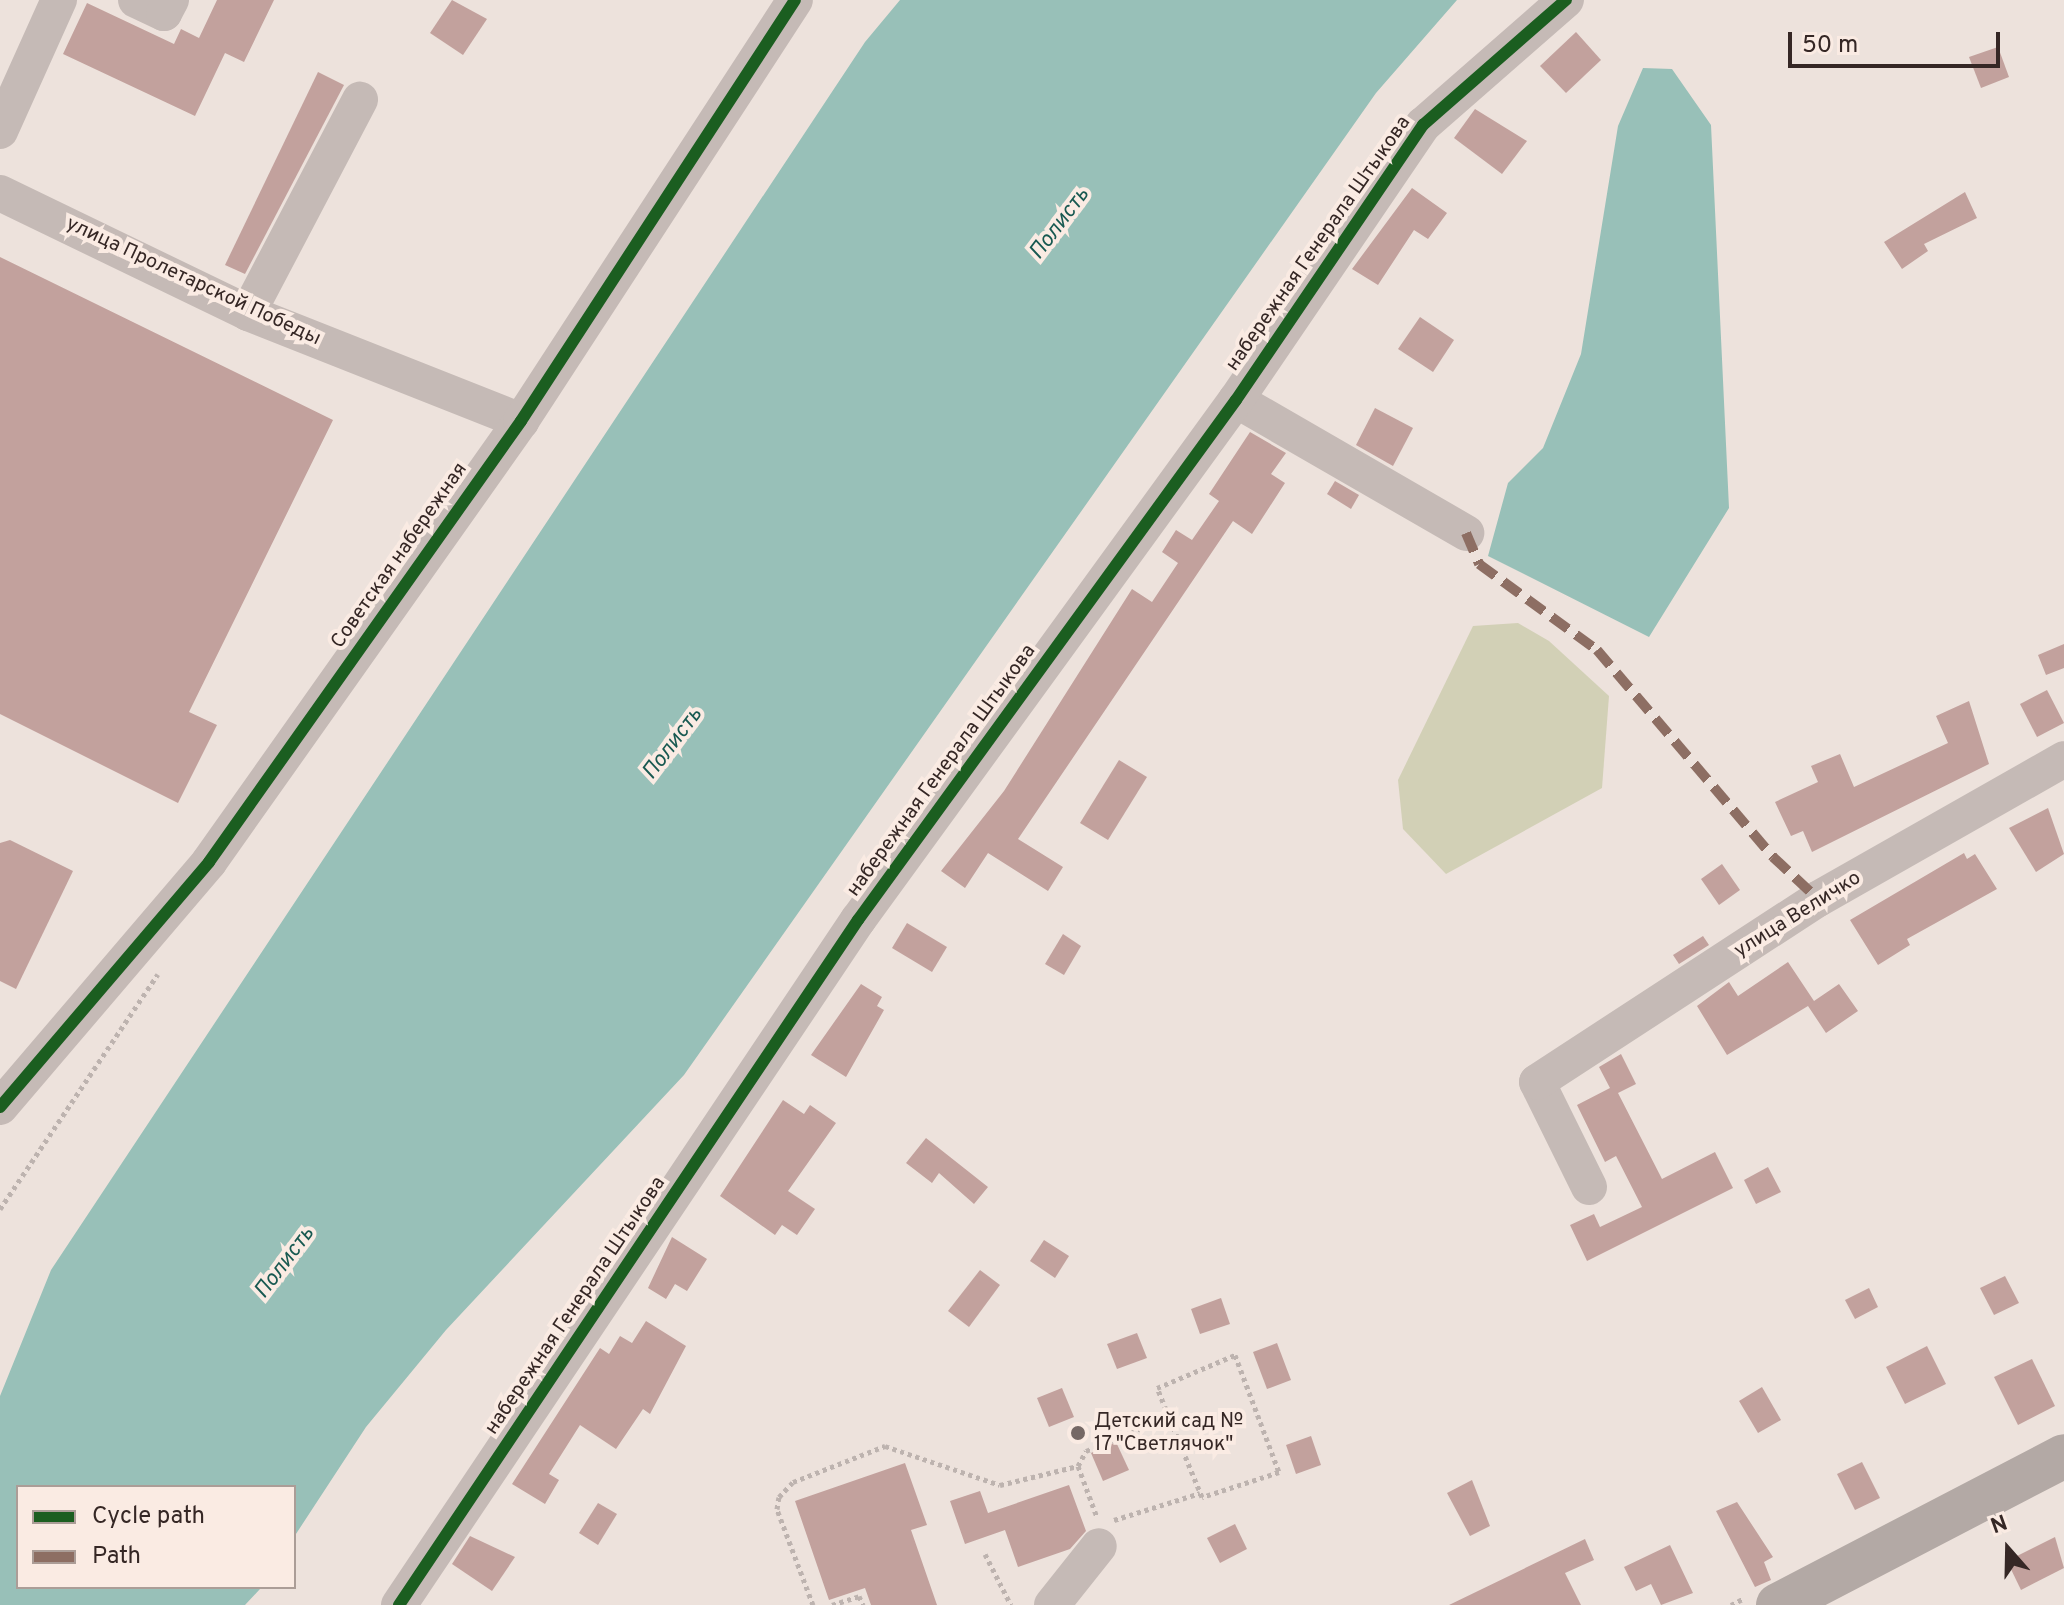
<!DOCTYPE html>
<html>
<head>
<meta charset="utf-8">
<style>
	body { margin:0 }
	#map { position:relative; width:2064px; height:1605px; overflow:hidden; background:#ede2dc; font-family:Overpass,sans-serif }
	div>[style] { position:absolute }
	.green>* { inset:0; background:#d2d0b6 }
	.water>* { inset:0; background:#98c0b8 }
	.building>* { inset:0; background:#c2a19d }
	.path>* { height:5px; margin-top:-2.5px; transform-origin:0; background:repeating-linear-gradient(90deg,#bdb3af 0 4px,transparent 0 8px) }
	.minor>* { height:36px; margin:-18px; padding:0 18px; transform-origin:18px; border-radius:18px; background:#c5bab6 }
	.major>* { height:44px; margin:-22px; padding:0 22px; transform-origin:22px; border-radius:22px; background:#b3a9a5 }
	.quiet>* { height:10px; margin-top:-5px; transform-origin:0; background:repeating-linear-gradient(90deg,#8d6e63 0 20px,transparent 0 30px) }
	.cycleway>* { height:12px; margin:-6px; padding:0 6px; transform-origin:6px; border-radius:6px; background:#1b5e20 }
	.dots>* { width:22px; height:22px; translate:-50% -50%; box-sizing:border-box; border:4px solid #faebe3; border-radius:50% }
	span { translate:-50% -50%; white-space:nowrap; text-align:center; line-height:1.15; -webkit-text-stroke:8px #faebe3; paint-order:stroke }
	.street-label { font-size:20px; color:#352725 }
	.poi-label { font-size:20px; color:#352725 }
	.left { translate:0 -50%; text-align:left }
	.water-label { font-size:22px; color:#185951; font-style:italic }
	.legend { position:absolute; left:16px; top:1485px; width:280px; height:104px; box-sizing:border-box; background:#faebe3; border:2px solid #ab9d97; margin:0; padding:10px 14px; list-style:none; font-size:24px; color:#352725 }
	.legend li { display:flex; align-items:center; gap:16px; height:40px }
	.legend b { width:40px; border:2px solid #ab9d97 }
	.north { position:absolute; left:1968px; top:1509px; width:80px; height:80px; -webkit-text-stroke:6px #faebe3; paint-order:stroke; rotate:340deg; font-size:22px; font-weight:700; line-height:32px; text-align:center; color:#352725 }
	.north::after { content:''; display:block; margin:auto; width:28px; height:36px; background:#352725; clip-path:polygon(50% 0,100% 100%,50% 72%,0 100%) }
	.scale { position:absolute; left:1788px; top:32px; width:212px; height:36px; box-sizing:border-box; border:4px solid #352725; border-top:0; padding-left:10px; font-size:24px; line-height:28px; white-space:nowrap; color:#352725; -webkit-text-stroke:6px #faebe3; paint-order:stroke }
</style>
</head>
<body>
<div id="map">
	<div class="green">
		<i style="clip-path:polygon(1518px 623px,1549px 641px,1609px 696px,1602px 788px,1446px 874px,1403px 829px,1398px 780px,1473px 626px)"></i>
	</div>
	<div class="water">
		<i style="clip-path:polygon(900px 0,1457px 0,1376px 93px,684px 1075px,446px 1330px,366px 1427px,294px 1537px,294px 1487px,18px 1487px,18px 1587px,260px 1589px,245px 1605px,0 1605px,0 1396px,51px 1270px,865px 42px)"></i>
		<i style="clip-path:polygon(1643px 68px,1672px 69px,1711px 125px,1729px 508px,1649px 637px,1488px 556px,1508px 483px,1543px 448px,1581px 354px,1618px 126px)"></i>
	</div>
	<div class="building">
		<i style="clip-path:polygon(217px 0,274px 0,244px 62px,225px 53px,195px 116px,63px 54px,87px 3px,174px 44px,181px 29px,199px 38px)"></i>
		<i style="clip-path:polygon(452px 0,487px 19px,463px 55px,430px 33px)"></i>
		<i style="clip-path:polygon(1576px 32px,1601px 60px,1566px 93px,1540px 66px)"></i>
		<i style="clip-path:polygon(1998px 47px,2009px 77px,1981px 88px,1969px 57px)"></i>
		<i style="clip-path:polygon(318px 72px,344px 85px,245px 274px,225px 265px)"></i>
		<i style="clip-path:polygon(1475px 109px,1527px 141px,1502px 174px,1454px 138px)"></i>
		<i style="clip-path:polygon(1412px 188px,1447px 213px,1428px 239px,1414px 230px,1378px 285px,1352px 269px)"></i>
		<i style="clip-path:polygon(1965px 192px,1977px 218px,1924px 244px,1928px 251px,1902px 269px,1884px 242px)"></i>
		<i style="clip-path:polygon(0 257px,333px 420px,189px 712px,217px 725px,178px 803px,0 714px)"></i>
		<i style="clip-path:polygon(1420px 317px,1454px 340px,1433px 372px,1398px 349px)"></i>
		<i style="clip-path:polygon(1375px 408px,1413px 428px,1393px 466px,1356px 445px)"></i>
		<i style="clip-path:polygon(1250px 432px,1286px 453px,1271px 474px,1285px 483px,1252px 534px,1233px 521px,1018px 839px,1063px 867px,1048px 891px,988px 853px,965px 888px,941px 871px,1004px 791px,1132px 589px,1152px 602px,1178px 563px,1162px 552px,1176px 530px,1192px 540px,1219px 501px,1209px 494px)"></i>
		<i style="clip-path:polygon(1335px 481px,1359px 495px,1351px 509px,1327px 494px)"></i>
		<i style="clip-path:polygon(2064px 644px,2064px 668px,2046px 675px,2038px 655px)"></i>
		<i style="clip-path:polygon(2047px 690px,2064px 723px,2037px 737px,2020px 704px)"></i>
		<i style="clip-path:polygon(1969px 701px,1989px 764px,1812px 852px,1803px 831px,1791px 836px,1775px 802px,1818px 782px,1811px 766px,1840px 754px,1854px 787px,1948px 743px,1936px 716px)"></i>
		<i style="clip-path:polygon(1119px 760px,1147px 777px,1108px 840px,1080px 823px)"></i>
		<i style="clip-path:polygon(2048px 808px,2064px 854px,2036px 872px,2009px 828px)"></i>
		<i style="clip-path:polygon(10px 840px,73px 871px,16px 989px,0 981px,0 843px)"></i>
		<i style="clip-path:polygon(1964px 853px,1967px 859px,1975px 854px,1997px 889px,1907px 939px,1910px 945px,1878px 965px,1850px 920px)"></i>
		<i style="clip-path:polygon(1722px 864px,1740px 890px,1719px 905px,1701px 879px)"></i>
		<i style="clip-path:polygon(907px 923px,947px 947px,932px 972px,892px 948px)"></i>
		<i style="clip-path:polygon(1063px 934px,1081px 946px,1064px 975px,1045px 964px)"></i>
		<i style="clip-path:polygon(1703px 936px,1709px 945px,1679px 964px,1673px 955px)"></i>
		<i style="clip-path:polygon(1788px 962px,1814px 1001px,1839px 984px,1858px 1011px,1826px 1033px,1808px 1006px,1727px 1055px,1697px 1006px,1729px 982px,1738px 996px)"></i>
		<i style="clip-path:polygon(861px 984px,882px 997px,877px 1006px,884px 1010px,846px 1077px,811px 1055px)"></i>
		<i style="clip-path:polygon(1621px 1054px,1636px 1084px,1618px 1093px,1662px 1179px,1715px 1152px,1733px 1188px,1587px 1261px,1570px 1225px,1594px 1214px,1600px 1227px,1642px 1207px,1616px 1156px,1605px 1162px,1577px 1105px,1610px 1088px,1599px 1067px)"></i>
		<i style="clip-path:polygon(783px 1100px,804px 1114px,810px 1105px,836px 1123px,788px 1191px,815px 1209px,797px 1235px,782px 1225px,775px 1235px,720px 1196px)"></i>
		<i style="clip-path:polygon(926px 1138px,988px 1187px,974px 1204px,939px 1173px,932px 1183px,906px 1163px)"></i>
		<i style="clip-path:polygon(1768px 1167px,1781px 1192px,1756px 1204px,1744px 1180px)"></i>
		<i style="clip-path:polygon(672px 1237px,707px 1259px,687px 1291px,675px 1284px,666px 1299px,648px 1288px)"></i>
		<i style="clip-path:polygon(1044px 1240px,1069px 1256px,1055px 1278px,1030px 1261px)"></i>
		<i style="clip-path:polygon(980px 1270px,1000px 1285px,969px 1327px,948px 1311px)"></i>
		<i style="clip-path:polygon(2005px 1276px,2019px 1303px,1994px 1315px,1980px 1288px)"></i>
		<i style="clip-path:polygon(1869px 1288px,1878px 1307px,1855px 1319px,1845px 1300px)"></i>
		<i style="clip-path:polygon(1221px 1298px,1230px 1324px,1200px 1334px,1191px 1309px)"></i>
		<i style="clip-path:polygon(646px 1321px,686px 1346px,650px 1414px,643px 1409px,616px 1449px,580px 1425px,549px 1474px,559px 1480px,545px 1504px,512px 1484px,600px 1348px,609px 1354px,620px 1336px,632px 1343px)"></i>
		<i style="clip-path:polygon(1137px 1333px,1147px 1358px,1117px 1369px,1107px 1344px)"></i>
		<i style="clip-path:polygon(1277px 1343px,1291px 1380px,1267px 1389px,1253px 1352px)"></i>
		<i style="clip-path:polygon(1927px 1346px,1946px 1384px,1905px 1404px,1886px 1367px)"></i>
		<i style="clip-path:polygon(2032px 1359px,2055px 1406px,2018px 1425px,1994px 1377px)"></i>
		<i style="clip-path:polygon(1762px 1387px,1781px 1420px,1758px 1433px,1739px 1401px)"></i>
		<i style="clip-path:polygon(1062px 1388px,1074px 1417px,1049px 1427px,1037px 1398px)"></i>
		<i style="clip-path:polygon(1311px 1436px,1321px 1465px,1296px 1474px,1286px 1445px)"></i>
		<i style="clip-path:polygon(1116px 1442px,1129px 1470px,1103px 1481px,1091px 1453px)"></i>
		<i style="clip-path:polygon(1862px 1462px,1880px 1498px,1855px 1510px,1837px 1474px)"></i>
		<i style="clip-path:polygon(905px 1463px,927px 1525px,911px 1530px,937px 1605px,871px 1605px,865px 1588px,829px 1600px,795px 1501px)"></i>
		<i style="clip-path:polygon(1472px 1480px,1490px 1526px,1470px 1536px,1447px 1493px)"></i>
		<i style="clip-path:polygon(1069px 1485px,1086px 1531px,1070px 1549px,1018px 1567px,1005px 1530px,965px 1544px,950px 1501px,980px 1491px,988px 1513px)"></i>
		<i style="clip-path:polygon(1737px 1502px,1773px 1557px,1764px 1562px,1771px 1580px,1755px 1587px,1716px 1511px)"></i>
		<i style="clip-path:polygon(598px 1503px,617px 1514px,598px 1545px,579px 1533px)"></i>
		<i style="clip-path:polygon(1235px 1524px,1247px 1549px,1220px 1563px,1207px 1538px)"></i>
		<i style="clip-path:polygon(470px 1536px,515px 1557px,492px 1591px,452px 1564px)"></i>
		<i style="clip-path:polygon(2055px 1537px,2064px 1568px,2021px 1590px,2007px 1561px)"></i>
		<i style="clip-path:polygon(1585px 1539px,1594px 1560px,1565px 1573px,1581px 1605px,1449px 1605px)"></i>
		<i style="clip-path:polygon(1670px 1545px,1693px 1593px,1661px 1605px,1651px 1584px,1636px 1591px,1624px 1567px)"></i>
	</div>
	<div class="path">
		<i style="left:0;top:1209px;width:283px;rotate:-56.1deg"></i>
		<i style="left:1078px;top:1466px;width:17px;rotate:-62deg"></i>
		<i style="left:1086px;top:1451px;width:90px;rotate:-22.3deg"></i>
		<i style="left:1169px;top:1417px;width:31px;rotate:-112deg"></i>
		<i style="left:1157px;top:1388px;width:85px;rotate:-22.9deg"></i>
		<i style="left:1235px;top:1355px;width:125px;rotate:69.4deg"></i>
		<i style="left:1279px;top:1472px;width:81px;rotate:162deg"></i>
		<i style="left:1202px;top:1497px;width:87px;rotate:-112.4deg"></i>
		<i style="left:1114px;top:1520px;width:90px;rotate:-17.4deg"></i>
		<i style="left:985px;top:1554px;width:57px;rotate:63deg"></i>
		<i style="left:813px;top:1605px;width:103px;rotate:-110.6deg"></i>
		<i style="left:777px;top:1509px;width:12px;rotate:-81deg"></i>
		<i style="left:779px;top:1497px;width:21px;rotate:-47deg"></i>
		<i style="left:793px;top:1482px;width:99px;rotate:-21.4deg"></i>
		<i style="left:885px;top:1446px;width:121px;rotate:18.7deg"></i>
		<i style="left:1000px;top:1485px;width:80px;rotate:-13.7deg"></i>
		<i style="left:1078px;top:1466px;width:54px;rotate:69.6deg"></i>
		<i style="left:832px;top:1605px;width:28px;rotate:-18deg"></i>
		<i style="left:859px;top:1596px;width:10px;rotate:66deg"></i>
		<i style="left:1731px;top:1605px;width:13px;rotate:-27deg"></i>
	</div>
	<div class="minor">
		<i style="left:136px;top:0;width:31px;rotate:25deg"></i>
		<i style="left:164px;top:13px;width:15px;rotate:-62deg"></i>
		<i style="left:0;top:131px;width:144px;rotate:-65.8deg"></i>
		<i style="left:0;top:193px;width:276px;rotate:25.8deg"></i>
		<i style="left:248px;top:313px;width:294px;rotate:21.6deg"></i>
		<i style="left:248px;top:313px;width:241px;rotate:-62.3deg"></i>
		<i style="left:1236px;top:400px;width:266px;rotate:30deg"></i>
		<i style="left:0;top:1107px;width:322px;rotate:-49.5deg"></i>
		<i style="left:209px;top:862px;width:540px;rotate:-54.72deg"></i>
		<i style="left:521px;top:421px;width:502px;rotate:-56.94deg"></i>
		<i style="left:1589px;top:1187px;width:117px;rotate:-116.3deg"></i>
		<i style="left:1537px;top:1082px;width:335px;rotate:-33.1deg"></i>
		<i style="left:1818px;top:899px;width:283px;rotate:-29.6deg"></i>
		<i style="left:399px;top:1605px;width:825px;rotate:-56.18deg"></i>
		<i style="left:858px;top:920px;width:643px;rotate:-53.99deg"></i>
		<i style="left:1236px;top:400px;width:333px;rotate:-55.8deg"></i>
		<i style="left:1423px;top:125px;width:190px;rotate:-41.2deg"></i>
		<i style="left:1052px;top:1605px;width:75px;rotate:-51.5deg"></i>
	</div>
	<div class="major">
		<i style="left:1778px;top:1605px;width:322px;rotate:-27.5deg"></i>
	</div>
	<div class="quiet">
		<i style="left:1466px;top:533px;width:34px;rotate:67deg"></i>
		<i style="left:1479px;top:564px;width:146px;rotate:36.1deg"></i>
		<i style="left:1597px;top:650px;width:272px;rotate:49.6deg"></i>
		<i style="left:1773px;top:857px;width:62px;rotate:43deg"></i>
	</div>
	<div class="cycleway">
		<i style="left:0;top:1107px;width:322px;rotate:-49.5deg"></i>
		<i style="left:209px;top:862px;width:540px;rotate:-54.72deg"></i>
		<i style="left:521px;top:421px;width:502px;rotate:-56.94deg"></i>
		<i style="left:399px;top:1605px;width:825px;rotate:-56.18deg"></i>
		<i style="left:858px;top:920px;width:643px;rotate:-53.99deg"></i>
		<i style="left:1236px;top:400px;width:333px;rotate:-55.8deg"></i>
		<i style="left:1423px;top:125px;width:190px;rotate:-41.2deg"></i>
	</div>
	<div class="dots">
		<i style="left:1078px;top:1433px;background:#756865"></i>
	</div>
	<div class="street-label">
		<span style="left:1319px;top:244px;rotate:-55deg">набережная Генерала Штыкова</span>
		<span style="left:193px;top:282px;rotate:25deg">улица Пролетарской Победы</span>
		<span style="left:400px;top:556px;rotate:-55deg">Советская набережная</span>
		<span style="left:942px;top:771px;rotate:-54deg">набережная Генерала Штыкова</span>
		<span style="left:1798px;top:915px;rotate:-32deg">улица Величко</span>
		<span style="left:576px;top:1306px;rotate:-56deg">набережная Генерала Штыкова</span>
	</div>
	<div class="poi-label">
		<span class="left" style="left:1094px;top:1434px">Детский сад №<br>17 "Светлячок"</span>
	</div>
	<div class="water-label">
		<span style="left:1060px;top:224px;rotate:-53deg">Полисть</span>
		<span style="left:673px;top:744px;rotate:-53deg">Полисть</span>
		<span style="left:285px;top:1263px;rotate:-53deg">Полисть</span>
	</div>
	<ul class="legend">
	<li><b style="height:10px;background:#1b5e20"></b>Cycle path</li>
	<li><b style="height:10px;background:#8d6e63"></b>Path</li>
	</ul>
	<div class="north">N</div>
	<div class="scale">50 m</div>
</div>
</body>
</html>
